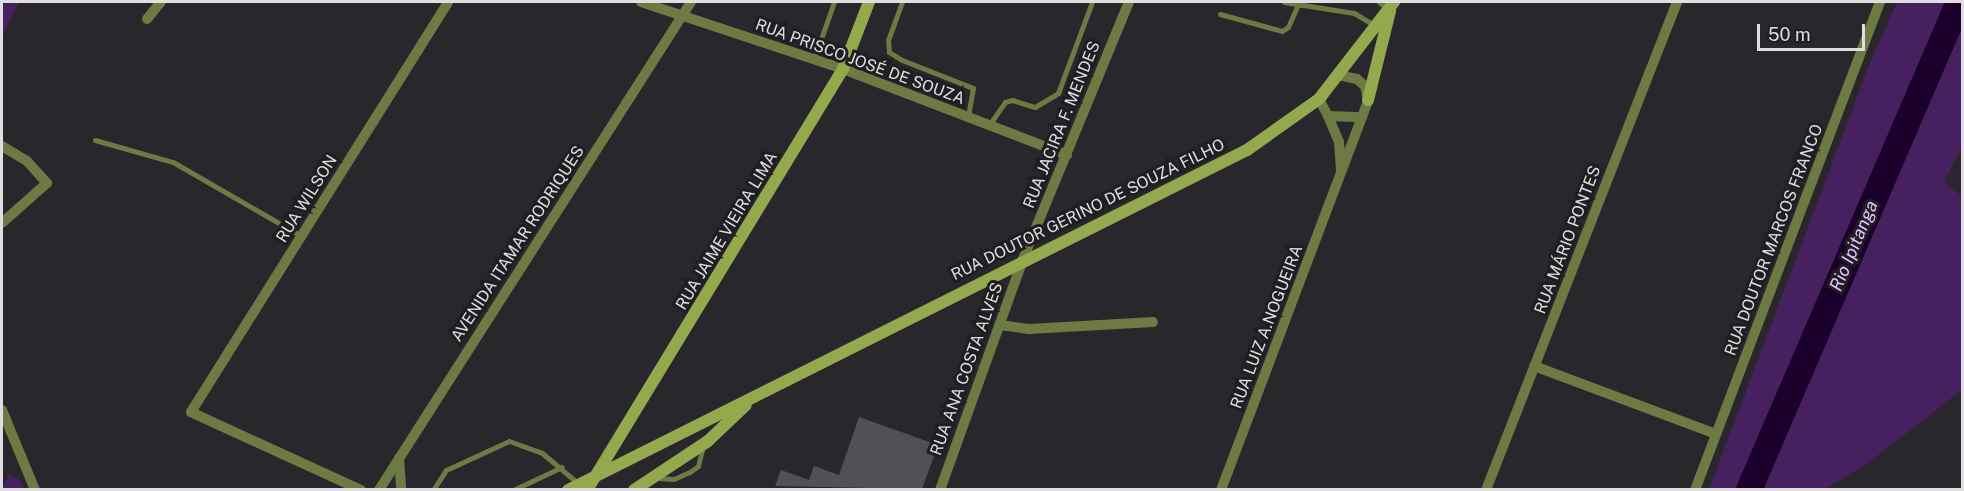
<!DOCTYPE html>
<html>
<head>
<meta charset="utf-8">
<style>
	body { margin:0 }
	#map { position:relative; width:1964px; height:491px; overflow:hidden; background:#29272b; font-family:"Public Sans",sans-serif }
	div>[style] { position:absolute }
	.green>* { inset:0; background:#472060 }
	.river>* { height:26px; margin:-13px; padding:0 13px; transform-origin:13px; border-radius:13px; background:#1a002a }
	.building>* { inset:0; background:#525054 }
	.lane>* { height:5px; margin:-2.5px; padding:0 2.5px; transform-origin:2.5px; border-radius:2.5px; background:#6d7a44 }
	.street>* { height:10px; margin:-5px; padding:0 5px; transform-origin:5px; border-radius:5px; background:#6d7a44 }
	.secondary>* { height:12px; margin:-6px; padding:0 6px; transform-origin:6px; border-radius:6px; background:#94a84e }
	span { translate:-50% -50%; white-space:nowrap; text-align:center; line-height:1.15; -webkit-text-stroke:6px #201e22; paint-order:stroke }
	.street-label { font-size:16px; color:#e0dee1 }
	.water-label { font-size:18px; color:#e4c3fe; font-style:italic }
	.frame { position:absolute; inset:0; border:3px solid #e0dee1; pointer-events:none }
	.scale { position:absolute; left:1757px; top:24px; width:108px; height:27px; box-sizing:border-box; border:3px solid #e0dee1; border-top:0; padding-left:8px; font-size:18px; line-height:21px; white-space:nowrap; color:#e0dee1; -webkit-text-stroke:4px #201e22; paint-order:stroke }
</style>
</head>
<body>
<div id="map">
	<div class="green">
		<i style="clip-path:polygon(2px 2px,19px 2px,2px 37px)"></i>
		<i style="clip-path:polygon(1897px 2px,1962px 2px,1962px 147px,1944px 182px,1962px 196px,1962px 390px,1868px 463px,1825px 489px,1709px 489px,1870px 63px)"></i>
		<i style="clip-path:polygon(9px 475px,21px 481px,24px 489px,2px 489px)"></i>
	</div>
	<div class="river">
		<i style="left:1749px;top:490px;width:531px;rotate:-66.72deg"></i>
	</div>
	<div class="building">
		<i style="clip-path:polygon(859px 417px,938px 445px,922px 489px,775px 486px,781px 470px,809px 480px,814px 466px,839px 475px)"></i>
	</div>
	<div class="lane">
		<i style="left:902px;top:2px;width:40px;rotate:110.2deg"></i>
		<i style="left:888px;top:40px;width:12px;rotate:85deg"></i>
		<i style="left:889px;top:52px;width:15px;rotate:32deg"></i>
		<i style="left:902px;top:60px;width:76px;rotate:21.5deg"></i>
		<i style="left:973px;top:88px;width:29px;rotate:100deg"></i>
		<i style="left:1284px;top:2px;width:71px;rotate:8.9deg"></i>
		<i style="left:1354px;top:13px;width:23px;rotate:31deg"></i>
		<i style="left:1379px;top:2px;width:11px;rotate:38deg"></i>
		<i style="left:1220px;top:14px;width:64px;rotate:15.3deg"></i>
		<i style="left:1282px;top:31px;width:7px;rotate:-34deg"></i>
		<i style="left:1288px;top:27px;width:24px;rotate:-66deg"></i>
		<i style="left:814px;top:59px;width:60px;rotate:-70.7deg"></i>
		<i style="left:989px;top:125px;width:28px;rotate:-55deg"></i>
		<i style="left:1005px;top:102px;width:7px;rotate:-16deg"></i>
		<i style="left:1012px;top:100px;width:24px;rotate:17deg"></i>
		<i style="left:1035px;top:107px;width:27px;rotate:-31deg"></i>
		<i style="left:1058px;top:93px;width:97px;rotate:-69.5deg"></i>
		<i style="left:95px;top:140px;width:81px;rotate:15.8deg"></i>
		<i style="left:173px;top:162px;width:148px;rotate:30deg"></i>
		<i style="left:656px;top:478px;width:18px;rotate:3deg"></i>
		<i style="left:674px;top:479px;width:17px;rotate:-24deg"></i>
		<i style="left:690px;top:472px;width:10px;rotate:-37deg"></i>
		<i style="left:698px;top:466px;width:21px;rotate:-76deg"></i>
		<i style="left:433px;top:490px;width:24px;rotate:-57deg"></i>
		<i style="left:446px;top:470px;width:69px;rotate:-24.7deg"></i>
		<i style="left:509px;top:441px;width:35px;rotate:20deg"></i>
		<i style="left:542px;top:453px;width:48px;rotate:40deg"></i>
		<i style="left:513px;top:490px;width:54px;rotate:-25.1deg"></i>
	</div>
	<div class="street">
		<i style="left:641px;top:2px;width:213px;rotate:18.3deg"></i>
		<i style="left:843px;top:69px;width:240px;rotate:21deg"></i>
		<i style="left:147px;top:19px;width:22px;rotate:-51deg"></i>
		<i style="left:1319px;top:99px;width:19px;rotate:62deg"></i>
		<i style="left:1328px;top:116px;width:34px;rotate:2deg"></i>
		<i style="left:1328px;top:116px;width:28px;rotate:67deg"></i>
		<i style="left:1339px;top:142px;width:29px;rotate:86deg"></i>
		<i style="left:2px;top:146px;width:29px;rotate:31deg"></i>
		<i style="left:27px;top:161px;width:30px;rotate:48deg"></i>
		<i style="left:47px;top:183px;width:60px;rotate:138.4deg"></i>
		<i style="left:1000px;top:325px;width:29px;rotate:8deg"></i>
		<i style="left:1029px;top:329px;width:124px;rotate:-3.2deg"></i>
		<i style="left:1534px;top:366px;width:194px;rotate:20.5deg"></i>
		<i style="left:2px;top:410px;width:87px;rotate:67.6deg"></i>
		<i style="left:399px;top:458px;width:32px;rotate:86deg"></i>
		<i style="left:361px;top:490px;width:187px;rotate:-155.4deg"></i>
		<i style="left:191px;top:412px;width:484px;rotate:-57.9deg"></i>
		<i style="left:379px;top:490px;width:579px;rotate:-57.41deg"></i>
		<i style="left:940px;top:490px;width:245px;rotate:-70.2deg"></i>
		<i style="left:1023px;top:259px;width:278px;rotate:-67.6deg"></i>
		<i style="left:1221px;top:490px;width:417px;rotate:-69.3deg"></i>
		<i style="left:1368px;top:100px;width:14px;rotate:-102deg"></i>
		<i style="left:1365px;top:86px;width:11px;rotate:-139deg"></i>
		<i style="left:1357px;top:79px;width:19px;rotate:-168deg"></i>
		<i style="left:1486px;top:490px;width:524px;rotate:-68.62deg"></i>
		<i style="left:1695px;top:490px;width:522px;rotate:-69.24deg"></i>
	</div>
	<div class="secondary">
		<i style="left:1368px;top:100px;width:92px;rotate:-76.1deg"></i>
		<i style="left:568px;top:490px;width:759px;rotate:-26.6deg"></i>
		<i style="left:1247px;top:150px;width:88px;rotate:-35.3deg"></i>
		<i style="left:1319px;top:99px;width:123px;rotate:-52.3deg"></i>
		<i style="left:587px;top:490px;width:493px;rotate:-58.7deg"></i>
		<i style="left:843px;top:69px;width:72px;rotate:-68.8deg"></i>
		<i style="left:634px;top:490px;width:89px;rotate:-33.5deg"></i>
		<i style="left:708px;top:441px;width:52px;rotate:-43.5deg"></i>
	</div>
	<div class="street-label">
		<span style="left:860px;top:62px;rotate:20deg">RUA PRISCO JOSÉ DE SOUZA</span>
		<span style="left:1062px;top:125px;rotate:-68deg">RUA JACIRA F. MENDES</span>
		<span style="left:307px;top:199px;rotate:-58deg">RUA WILSON</span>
		<span style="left:1088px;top:210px;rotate:-26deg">RUA DOUTOR GERINO DE SOUZA FILHO</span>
		<span style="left:727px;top:231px;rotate:-59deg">RUA JAIME VIEIRA LIMA</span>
		<span style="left:1568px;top:240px;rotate:-69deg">RUA MÁRIO PONTES</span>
		<span style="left:1774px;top:240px;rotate:-69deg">RUA DOUTOR MARCOS FRANCO</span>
		<span style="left:518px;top:244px;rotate:-57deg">AVENIDA ITAMAR RODRIQUES</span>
		<span style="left:1267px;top:327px;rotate:-69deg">RUA LUIZ A.NOGUEIRA</span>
		<span style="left:967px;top:369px;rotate:-70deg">RUA ANA COSTA ALVES</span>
	</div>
	<div class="water-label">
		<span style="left:1854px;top:246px;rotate:-67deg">Rio Ipitanga</span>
	</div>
	<div class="frame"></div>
	<div class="scale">50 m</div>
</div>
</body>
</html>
